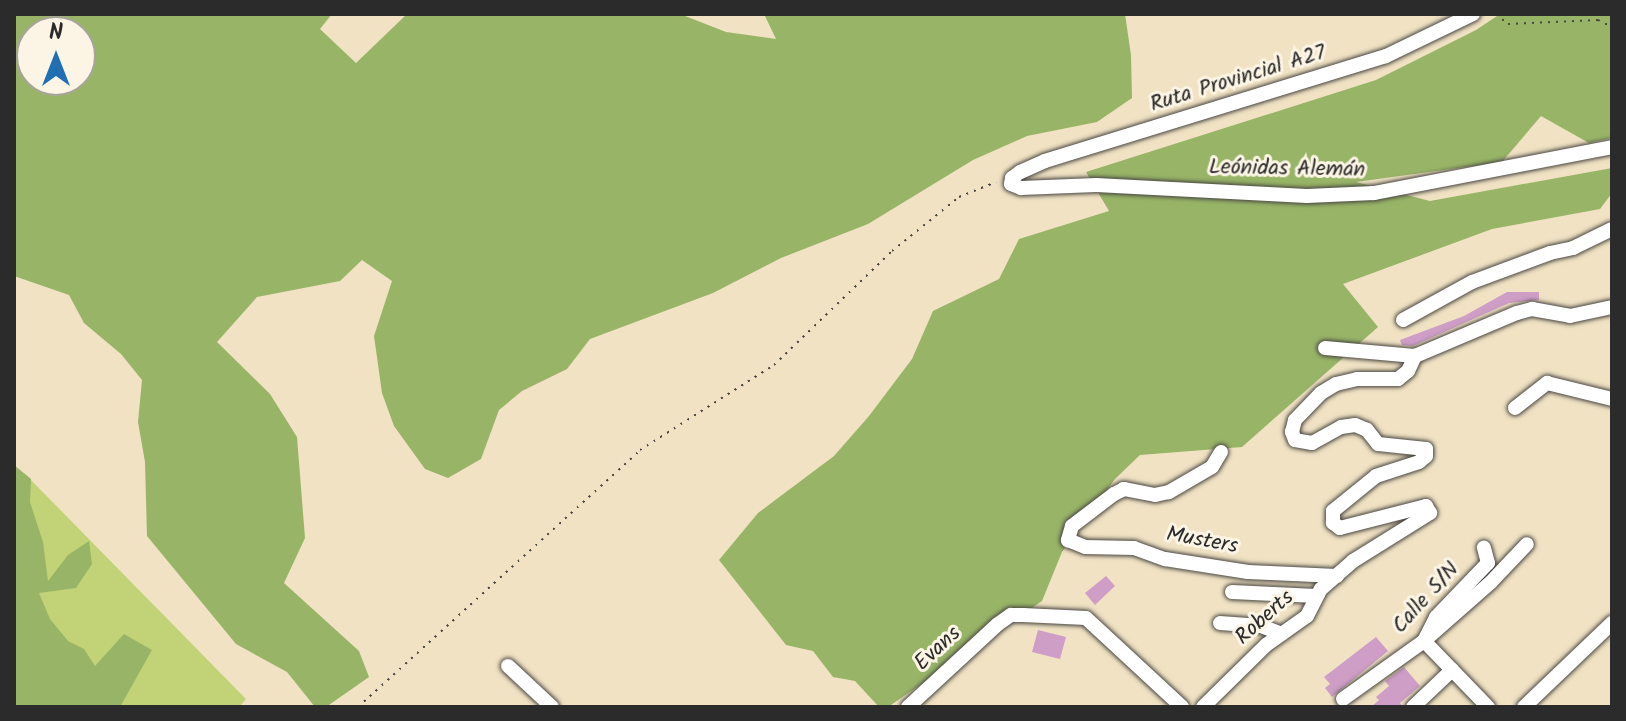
<!DOCTYPE html>
<html>
<head>
<meta charset="utf-8">
<style>
	body { margin:0 }
	#map { position:relative; width:1626px; height:721px; overflow:hidden; background:#f0e2c3; font-family:Kalam,sans-serif }
	div>[style] { position:absolute }
	.green>* { inset:0; background:#c1d376 }
	.forest>* { inset:0; background:#98b567 }
	.building>* { inset:0; background:#ce9ec6 }
	.path>* { height:2px; margin-top:-1px; transform-origin:0; background:repeating-linear-gradient(90deg,#494642 0 2px,transparent 0 8px) }
	.roads { filter:drop-shadow(0 0 2px #494642) drop-shadow(0 0 2px #494642) }
	.minor>* { height:14px; margin:-7px; padding:0 7px; transform-origin:7px; border-radius:7px; background:#fff }
	span { translate:-50% -50%; white-space:nowrap; text-align:center; line-height:1.15; -webkit-text-stroke:6px #fcf5e5; paint-order:stroke }
	.street-label { font-size:22px; color:#2b2b2b }
	.frame { position:absolute; inset:0; border:16px solid #2b2b2b; pointer-events:none }
	.north { position:absolute; left:16px; top:16px; width:80px; height:80px; box-sizing:border-box; background:#fcf5e5; border:2px solid #a8a49b; border-radius:50%; rotate:0deg; font-size:22px; font-weight:700; line-height:32px; text-align:center; color:#2b2b2b }
	.north::after { content:''; display:block; margin:auto; width:28px; height:36px; background:#1f6fb2; clip-path:polygon(50% 0,100% 100%,50% 72%,0 100%) }
</style>
</head>
<body>
<div id="map">
	<div class="green">
		<i style="clip-path:polygon(24px 473px,246px 699px,239px 707px,14px 707px,14px 477px)"></i>
	</div>
	<div class="forest">
		<i style="clip-path:polygon(evenodd,14px 14px,332px 14px,320px 29px,356px 63px,407px 14px,680px 14px,726px 32px,776px 39px,764px 14px,1125px 14px,1131px 55px,1132px 98px,1097px 122px,1027px 136px,973px 160px,868px 224px,781px 258px,713px 293px,590px 339px,567px 369px,522px 391px,499px 410px,481px 459px,448px 478px,425px 469px,394px 426px,382px 393px,374px 336px,392px 281px,362px 260px,340px 281px,257px 297px,217px 342px,270px 394px,297px 437px,305px 538px,284px 583px,359px 651px,369px 677px,326px 707px,315px 707px,287px 672px,236px 644px,147px 536px,145px 462px,138px 422px,142px 380px,121px 354px,84px 323px,69px 295px,14px 276px,14px 14px,32px 32px,80px 32px,80px 80px,32px 80px,32px 32px)"></i>
		<i style="clip-path:polygon(1500px 14px,1612px 14px,1612px 138px,1589px 143px,1541px 116px,1502px 162px,1356px 182px,1430px 201px,1612px 168px,1612px 193px,1600px 209px,1492px 229px,1343px 284px,1378px 327px,1242px 447px,1140px 455px,1115px 479px,1062px 552px,1042px 601px,888px 707px,879px 707px,855px 681px,833px 677px,813px 651px,786px 645px,719px 560px,758px 513px,834px 456px,869px 416px,912px 359px,933px 311px,999px 279px,1019px 239px,1109px 211px,1086px 172px,1376px 80px,1476px 30px)"></i>
		<i style="clip-path:polygon(14px 465px,31px 479px,30px 502px,43px 542px,48px 581px,68px 555px,89px 541px,92px 564px,76px 588px,39px 593px,50px 619px,68px 641px,84px 649px,95px 666px,124px 634px,152px 650px,120px 707px,14px 707px)"></i>
	</div>
	<div class="building">
		<i style="clip-path:polygon(1507px 292px,1539px 292px,1539px 300px,1509px 303px,1413px 346px,1402px 345px,1400px 340px,1464px 316px)"></i>
		<i style="clip-path:polygon(1106px 576px,1115px 586px,1095px 605px,1085px 593px)"></i>
		<i style="clip-path:polygon(1038px 630px,1066px 637px,1060px 659px,1032px 652px)"></i>
		<i style="clip-path:polygon(1376px 637px,1388px 651px,1332px 697px,1325px 688px,1330px 684px,1324px 677px)"></i>
		<i style="clip-path:polygon(1404px 667px,1420px 686px,1400px 703px,1403px 707px,1371px 707px,1379px 700px,1376px 697px,1389px 686px,1385px 681px)"></i>
	</div>
	<div class="path">
		<i style="left:1496px;top:14px;width:16px;rotate:40deg"></i>
		<i style="left:1508px;top:24px;width:90px;rotate:-2.5deg"></i>
		<i style="left:1598px;top:20px;width:16px;rotate:27deg"></i>
		<i style="left:358px;top:707px;width:382px;rotate:-42.3deg"></i>
		<i style="left:640px;top:450px;width:159px;rotate:-32.4deg"></i>
		<i style="left:774px;top:365px;width:164px;rotate:-44deg"></i>
		<i style="left:892px;top:251px;width:86px;rotate:-38.9deg"></i>
		<i style="left:959px;top:197px;width:40px;rotate:-22deg"></i>
	</div>
	<div class="roads">
		<div class="minor">
			<i style="left:1473px;top:14px;width:97px;rotate:154.2deg"></i>
			<i style="left:1386px;top:56px;width:357px;rotate:162.9deg"></i>
			<i style="left:1045px;top:161px;width:27px;rotate:156deg"></i>
			<i style="left:1020px;top:172px;width:10px;rotate:143deg"></i>
			<i style="left:1012px;top:178px;width:6px;rotate:99deg"></i>
			<i style="left:1011px;top:184px;width:11px;rotate:22deg"></i>
			<i style="left:1021px;top:188px;width:75px;rotate:-2.3deg"></i>
			<i style="left:1096px;top:185px;width:211px;rotate:3deg"></i>
			<i style="left:1307px;top:196px;width:67px;rotate:-2.6deg"></i>
			<i style="left:1374px;top:193px;width:242px;rotate:-10.9deg"></i>
			<i style="left:1403px;top:320px;width:79px;rotate:-28.8deg"></i>
			<i style="left:1472px;top:282px;width:83px;rotate:-20.4deg"></i>
			<i style="left:1550px;top:253px;width:24px;rotate:-12deg"></i>
			<i style="left:1573px;top:248px;width:43px;rotate:-26deg"></i>
			<i style="left:1325px;top:348px;width:90px;rotate:5.1deg"></i>
			<i style="left:1415px;top:356px;width:111px;rotate:-22.9deg"></i>
			<i style="left:1517px;top:313px;width:16px;rotate:-15deg"></i>
			<i style="left:1532px;top:309px;width:39px;rotate:10deg"></i>
			<i style="left:1570px;top:316px;width:43px;rotate:-12.1deg"></i>
			<i style="left:1515px;top:408px;width:41px;rotate:-38deg"></i>
			<i style="left:1547px;top:383px;width:67px;rotate:13.8deg"></i>
			<i style="left:1221px;top:452px;width:17px;rotate:121deg"></i>
			<i style="left:1212px;top:467px;width:50px;rotate:149.8deg"></i>
			<i style="left:1169px;top:492px;width:14px;rotate:168deg"></i>
			<i style="left:1155px;top:495px;width:32px;rotate:-169deg"></i>
			<i style="left:1124px;top:489px;width:11px;rotate:153deg"></i>
			<i style="left:1114px;top:494px;width:53px;rotate:142.7deg"></i>
			<i style="left:1072px;top:526px;width:15px;rotate:106deg"></i>
			<i style="left:1068px;top:540px;width:18px;rotate:22deg"></i>
			<i style="left:1085px;top:547px;width:49px;rotate:1.2deg"></i>
			<i style="left:1134px;top:548px;width:33px;rotate:20deg"></i>
			<i style="left:1165px;top:559px;width:84px;rotate:8.9deg"></i>
			<i style="left:1248px;top:572px;width:89px;rotate:2.6deg"></i>
			<i style="left:1232px;top:592px;width:84px;rotate:2.7deg"></i>
			<i style="left:1220px;top:623px;width:41px;rotate:4.2deg"></i>
			<i style="left:1261px;top:626px;width:22px;rotate:21deg"></i>
			<i style="left:508px;top:666px;width:60px;rotate:43deg"></i>
			<i style="left:1343px;top:699px;width:100px;rotate:-35.6deg"></i>
			<i style="left:1424px;top:641px;width:27px;rotate:-63deg"></i>
			<i style="left:1436px;top:617px;width:75px;rotate:-46.1deg"></i>
			<i style="left:1488px;top:563px;width:16px;rotate:-105deg"></i>
			<i style="left:908px;top:707px;width:122px;rotate:-42.7deg"></i>
			<i style="left:998px;top:624px;width:16px;rotate:-35deg"></i>
			<i style="left:1011px;top:615px;width:12px"></i>
			<i style="left:1023px;top:615px;width:63px;rotate:2.7deg"></i>
			<i style="left:1086px;top:618px;width:131px;rotate:42.8deg"></i>
			<i style="left:1203px;top:707px;width:88px;rotate:-44.5deg"></i>
			<i style="left:1266px;top:645px;width:50px;rotate:-35.3deg"></i>
			<i style="left:1307px;top:616px;width:30px;rotate:-63deg"></i>
			<i style="left:1321px;top:589px;width:43px;rotate:-41.2deg"></i>
			<i style="left:1353px;top:561px;width:91px;rotate:-31.9deg"></i>
			<i style="left:1430px;top:513px;width:8px;rotate:-120deg"></i>
			<i style="left:1426px;top:506px;width:89px;rotate:165.7deg"></i>
			<i style="left:1340px;top:528px;width:9px;rotate:-144deg"></i>
			<i style="left:1333px;top:523px;width:12px;rotate:-90deg"></i>
			<i style="left:1333px;top:511px;width:55px;rotate:-39.1deg"></i>
			<i style="left:1376px;top:476px;width:45px;rotate:-18deg"></i>
			<i style="left:1419px;top:462px;width:9px;rotate:-41deg"></i>
			<i style="left:1426px;top:456px;width:7px;rotate:-90deg"></i>
			<i style="left:1426px;top:449px;width:48px;rotate:-174.1deg"></i>
			<i style="left:1378px;top:444px;width:18px;rotate:-128deg"></i>
			<i style="left:1367px;top:430px;width:13px;rotate:-157deg"></i>
			<i style="left:1355px;top:425px;width:14px;rotate:172deg"></i>
			<i style="left:1341px;top:427px;width:33px;rotate:151deg"></i>
			<i style="left:1312px;top:443px;width:17px;rotate:-170deg"></i>
			<i style="left:1295px;top:440px;width:9px;rotate:-111deg"></i>
			<i style="left:1292px;top:432px;width:12px;rotate:-76deg"></i>
			<i style="left:1295px;top:420px;width:37px;rotate:-46deg"></i>
			<i style="left:1321px;top:393px;width:17px;rotate:-31deg"></i>
			<i style="left:1336px;top:384px;width:22px;rotate:-13deg"></i>
			<i style="left:1357px;top:379px;width:41px"></i>
			<i style="left:1398px;top:379px;width:13px;rotate:-39deg"></i>
			<i style="left:1408px;top:371px;width:17px;rotate:-65deg"></i>
			<i style="left:1413px;top:707px;width:54px;rotate:-43.5deg"></i>
			<i style="left:1488px;top:707px;width:92px;rotate:-134.1deg"></i>
			<i style="left:1424px;top:641px;width:89px;rotate:-41.4deg"></i>
			<i style="left:1491px;top:582px;width:52px;rotate:-46.5deg"></i>
			<i style="left:1524px;top:707px;width:122px;rotate:-43.7deg"></i>
		</div>
	</div>
	<div class="street-label">
		<span style="left:1238px;top:79px;rotate:-17deg">Ruta Provincial A27</span>
		<span style="left:1287px;top:169px;rotate:1deg">Leónidas Alemán</span>
		<span style="left:1202px;top:541px;rotate:10deg">Musters</span>
		<span style="left:1426px;top:598px;rotate:-48deg">Calle S/N</span>
		<span style="left:1265px;top:618px;rotate:-42deg">Roberts</span>
		<span style="left:938px;top:649px;rotate:-43deg">Evans</span>
	</div>
	<div class="frame"></div>
	<div class="north">N</div>
</div>
</body>
</html>
